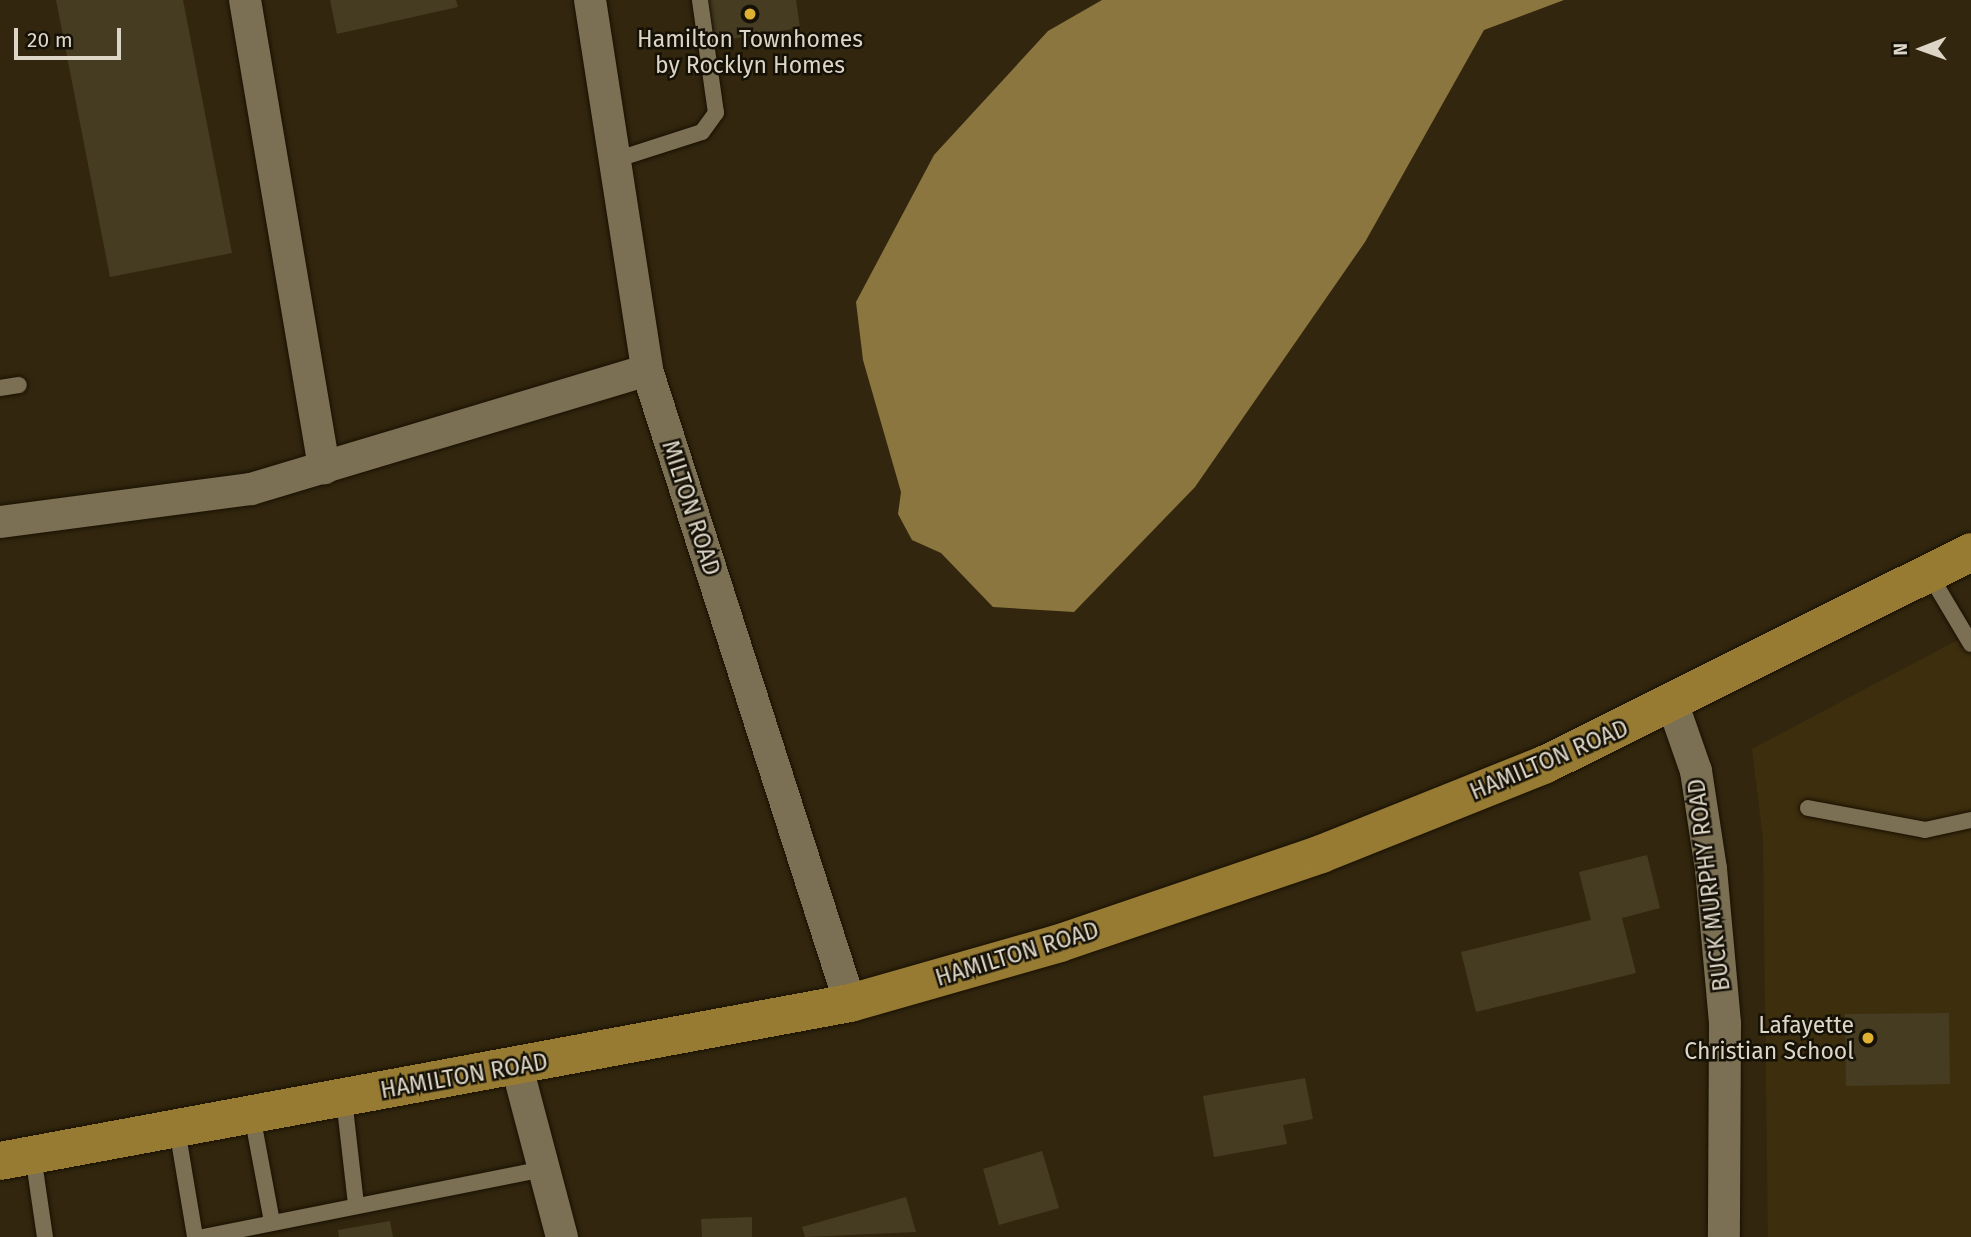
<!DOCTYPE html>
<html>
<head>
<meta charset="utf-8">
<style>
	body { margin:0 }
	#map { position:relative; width:1971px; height:1237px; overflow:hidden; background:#32270e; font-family:"Fira Sans",sans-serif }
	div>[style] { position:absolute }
	.built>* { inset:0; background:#3d2f0e }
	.water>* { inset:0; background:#8c7640 }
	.building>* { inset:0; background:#463c22 }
	.roads { filter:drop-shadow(0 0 2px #191000) drop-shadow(0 0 2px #191000) }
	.service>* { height:16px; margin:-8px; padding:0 8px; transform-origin:8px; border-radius:8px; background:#7b6f54 }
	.minor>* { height:32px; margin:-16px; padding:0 16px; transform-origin:16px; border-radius:16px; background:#7b6f54 }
	.trunk>* { height:38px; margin:-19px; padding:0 19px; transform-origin:19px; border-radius:19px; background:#977b33 }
	.dots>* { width:19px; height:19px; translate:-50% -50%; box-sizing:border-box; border:4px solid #151107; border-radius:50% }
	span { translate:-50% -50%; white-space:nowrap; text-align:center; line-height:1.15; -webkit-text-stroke:5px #151107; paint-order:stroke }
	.poi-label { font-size:23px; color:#ddd6c7 }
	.right { translate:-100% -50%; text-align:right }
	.street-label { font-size:23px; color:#ddd6c7 }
	.north { position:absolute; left:1887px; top:14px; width:70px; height:70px; -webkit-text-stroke:5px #151107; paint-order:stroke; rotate:269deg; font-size:19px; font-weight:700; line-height:28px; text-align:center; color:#ddd6c7 }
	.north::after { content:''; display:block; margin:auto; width:24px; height:32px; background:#ddd6c7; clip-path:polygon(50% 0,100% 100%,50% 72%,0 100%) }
	.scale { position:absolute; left:14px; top:28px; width:107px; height:32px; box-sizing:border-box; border:4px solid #ddd6c7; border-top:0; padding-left:9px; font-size:21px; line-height:24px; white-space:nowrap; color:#ddd6c7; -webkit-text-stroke:5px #151107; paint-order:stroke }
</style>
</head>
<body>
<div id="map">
	<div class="built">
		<i style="clip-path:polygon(1971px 633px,1971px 1237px,1768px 1237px,1763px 839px,1752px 749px)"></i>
	</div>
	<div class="water">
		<i style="clip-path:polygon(1102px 0,1564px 0,1484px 30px,1365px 242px,1195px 487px,1074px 612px,993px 607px,941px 553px,912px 540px,898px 514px,901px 492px,863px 360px,856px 302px,934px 155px,1048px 31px)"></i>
	</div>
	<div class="building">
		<i style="clip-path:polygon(56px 0,183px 0,232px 253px,110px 277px)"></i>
		<i style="clip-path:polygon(330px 0,456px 0,458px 7px,337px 34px)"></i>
		<i style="clip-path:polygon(700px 0,796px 0,800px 28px,706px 43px)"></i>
		<i style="clip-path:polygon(1647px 855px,1660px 908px,1622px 918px,1636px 973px,1476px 1012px,1461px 952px,1591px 920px,1579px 872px)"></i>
		<i style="clip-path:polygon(1949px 1013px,1950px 1084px,1846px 1086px,1845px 1014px)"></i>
		<i style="clip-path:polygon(1305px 1078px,1313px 1119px,1283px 1125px,1287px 1144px,1214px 1157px,1203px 1096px)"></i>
		<i style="clip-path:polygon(1042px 1151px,1059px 1208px,999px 1225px,983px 1169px)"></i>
		<i style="clip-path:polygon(906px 1197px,916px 1232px,805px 1237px,802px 1227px)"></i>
		<i style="clip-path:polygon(752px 1217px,752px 1237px,702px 1237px,701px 1219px)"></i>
		<i style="clip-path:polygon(390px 1221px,393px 1237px,339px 1237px,338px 1230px)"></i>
	</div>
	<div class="roads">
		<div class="service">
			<i style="left:615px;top:160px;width:91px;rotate:-17.8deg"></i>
			<i style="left:702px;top:132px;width:24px;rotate:-54deg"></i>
			<i style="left:716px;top:113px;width:114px;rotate:-98.1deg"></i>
			<i style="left:0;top:388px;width:19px;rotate:-9deg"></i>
			<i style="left:1931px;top:577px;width:78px;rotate:59.2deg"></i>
			<i style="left:1808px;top:808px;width:119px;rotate:10.6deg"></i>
			<i style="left:1925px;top:830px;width:47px;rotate:-12.3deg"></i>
			<i style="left:344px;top:1099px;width:107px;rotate:83.5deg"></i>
			<i style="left:252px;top:1115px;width:109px;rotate:79.4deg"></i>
			<i style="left:177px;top:1129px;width:109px;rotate:80.5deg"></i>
			<i style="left:33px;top:1155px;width:83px;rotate:81.7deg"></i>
			<i style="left:203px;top:1237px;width:348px;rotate:-11.3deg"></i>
		</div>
		<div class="minor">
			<i style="left:245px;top:0;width:475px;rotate:80.4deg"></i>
			<i style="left:590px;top:0;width:374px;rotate:81.2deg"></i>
			<i style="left:647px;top:370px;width:665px;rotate:72.22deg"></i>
			<i style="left:0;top:522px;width:253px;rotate:-7.5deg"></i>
			<i style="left:251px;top:489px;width:413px;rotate:-16.7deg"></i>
			<i style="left:1673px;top:705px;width:70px;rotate:70.8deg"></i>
			<i style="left:1696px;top:771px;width:99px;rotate:81.3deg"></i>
			<i style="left:1711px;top:869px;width:156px;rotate:84.8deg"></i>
			<i style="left:1725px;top:1024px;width:213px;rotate:90.3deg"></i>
			<i style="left:517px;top:1067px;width:176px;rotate:75.2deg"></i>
		</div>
		<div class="trunk">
			<i style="left:0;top:1161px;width:865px;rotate:-10.53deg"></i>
			<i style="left:850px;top:1003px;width:218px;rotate:-15.9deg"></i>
			<i style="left:1060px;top:943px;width:276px;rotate:-18.8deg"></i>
			<i style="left:1321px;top:854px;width:240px;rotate:-21.8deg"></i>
			<i style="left:1544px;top:765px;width:477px;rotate:-26.5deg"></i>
		</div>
	</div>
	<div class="dots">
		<i style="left:750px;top:14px;background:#deb133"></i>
		<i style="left:1868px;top:1038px;background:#deb133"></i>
	</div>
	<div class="poi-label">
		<span style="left:750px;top:52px">Hamilton Townhomes<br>by Rocklyn Homes</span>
		<span class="right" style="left:1854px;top:1038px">Lafayette<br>Christian School</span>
	</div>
	<div class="street-label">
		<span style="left:691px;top:508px;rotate:72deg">MILTON ROAD</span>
		<span style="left:1549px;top:760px;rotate:-23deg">HAMILTON ROAD</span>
		<span style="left:1709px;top:885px;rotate:-97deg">BUCK MURPHY ROAD</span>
		<span style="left:1017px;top:954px;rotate:-17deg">HAMILTON ROAD</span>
		<span style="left:464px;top:1076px;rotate:-10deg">HAMILTON ROAD</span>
	</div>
	<div class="north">N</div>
	<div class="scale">20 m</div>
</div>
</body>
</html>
